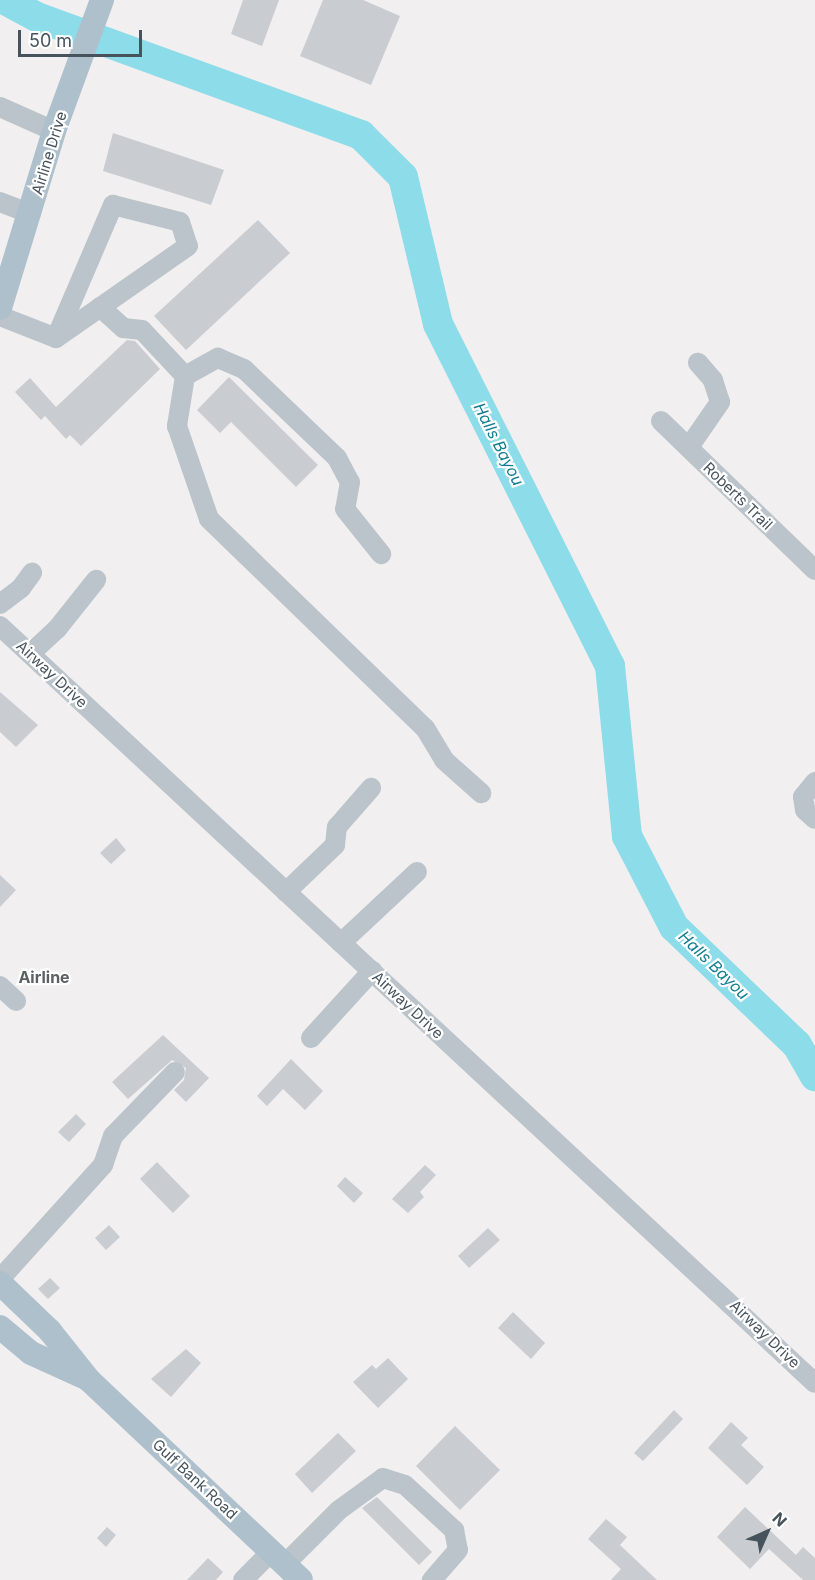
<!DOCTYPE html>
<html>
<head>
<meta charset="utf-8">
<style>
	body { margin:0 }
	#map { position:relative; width:815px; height:1580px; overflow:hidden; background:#f1efef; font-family:Inter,sans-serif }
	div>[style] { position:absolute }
	.river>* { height:30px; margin:-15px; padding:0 15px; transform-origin:15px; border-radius:15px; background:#8ddce9 }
	.building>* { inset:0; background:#c9ccd1 }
	.minor>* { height:20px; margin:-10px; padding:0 10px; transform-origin:10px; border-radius:10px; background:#bbc4cb }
	.major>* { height:24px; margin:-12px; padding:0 12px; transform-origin:12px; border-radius:12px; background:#afc0cd }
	span { translate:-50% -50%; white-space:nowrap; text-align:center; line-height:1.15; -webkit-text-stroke:4.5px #fff; paint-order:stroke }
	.street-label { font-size:15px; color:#47535c }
	.water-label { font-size:16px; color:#107d90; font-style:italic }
	.neighbourhood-label { font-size:16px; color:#5b6063; font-weight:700 }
	.north { position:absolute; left:737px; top:1502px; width:60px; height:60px; -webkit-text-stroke:4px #fff; paint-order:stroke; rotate:45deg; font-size:16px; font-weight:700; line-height:24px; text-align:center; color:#47535c }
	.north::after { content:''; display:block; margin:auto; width:21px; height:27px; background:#47535c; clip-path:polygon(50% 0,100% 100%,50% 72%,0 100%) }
	.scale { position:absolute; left:18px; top:30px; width:124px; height:27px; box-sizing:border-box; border:3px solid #47535c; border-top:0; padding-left:8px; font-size:18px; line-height:21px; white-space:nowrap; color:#47535c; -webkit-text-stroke:4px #fff; paint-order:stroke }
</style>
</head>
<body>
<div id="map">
	<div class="river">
		<i style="left:5px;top:0;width:36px;rotate:28deg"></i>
		<i style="left:37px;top:17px;width:345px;rotate:20deg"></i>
		<i style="left:361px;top:135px;width:59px;rotate:45deg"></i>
		<i style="left:403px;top:177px;width:151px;rotate:76.6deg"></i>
		<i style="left:438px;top:324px;width:383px;rotate:63.3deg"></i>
		<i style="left:610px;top:666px;width:171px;rotate:84.3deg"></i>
		<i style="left:627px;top:836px;width:102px;rotate:62.7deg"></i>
		<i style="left:674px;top:927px;width:170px;rotate:43.8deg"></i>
		<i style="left:797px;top:1045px;width:36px;rotate:60deg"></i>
	</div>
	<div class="building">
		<i style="clip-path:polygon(243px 0,279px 0,262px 46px,231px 34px)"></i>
		<i style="clip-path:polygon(323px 0,363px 0,400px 16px,371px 85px,300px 56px)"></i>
		<i style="clip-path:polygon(113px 133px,224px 170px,211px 205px,103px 171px)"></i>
		<i style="clip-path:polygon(258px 220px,290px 253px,186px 350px,154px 316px)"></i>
		<i style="clip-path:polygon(127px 340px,135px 341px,160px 369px,81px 446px,70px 435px,66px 439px,45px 416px,41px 420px,15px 392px,30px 378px,56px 407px)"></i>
		<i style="clip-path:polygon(229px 377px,318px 465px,296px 487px,231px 422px,220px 433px,197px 410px)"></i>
		<i style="clip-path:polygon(0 692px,38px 725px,16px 747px,0 732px)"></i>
		<i style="clip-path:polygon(116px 838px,126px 850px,111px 864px,100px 853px)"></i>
		<i style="clip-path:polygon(0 875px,16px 890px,0 907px)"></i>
		<i style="clip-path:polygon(163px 1035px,209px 1078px,186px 1102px,174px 1090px,184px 1080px,186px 1068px,172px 1060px,128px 1099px,112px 1082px)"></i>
		<i style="clip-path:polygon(291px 1059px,323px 1091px,305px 1110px,283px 1089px,267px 1106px,257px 1096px)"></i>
		<i style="clip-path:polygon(76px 1114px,86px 1124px,69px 1142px,58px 1132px)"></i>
		<i style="clip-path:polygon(157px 1162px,190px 1196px,173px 1213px,140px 1179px)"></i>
		<i style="clip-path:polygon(425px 1165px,436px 1175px,420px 1192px,424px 1197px,408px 1213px,392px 1199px)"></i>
		<i style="clip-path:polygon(345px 1177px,363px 1193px,354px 1203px,337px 1186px)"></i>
		<i style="clip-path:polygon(109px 1225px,120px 1237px,106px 1250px,95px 1238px)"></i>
		<i style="clip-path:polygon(488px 1228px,500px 1240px,469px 1268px,458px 1256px)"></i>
		<i style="clip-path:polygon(50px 1278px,60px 1288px,48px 1299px,38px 1289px)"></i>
		<i style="clip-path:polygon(513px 1312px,545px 1343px,531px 1359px,498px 1328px)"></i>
		<i style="clip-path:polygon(186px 1349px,201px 1363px,171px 1397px,151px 1379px)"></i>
		<i style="clip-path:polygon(388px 1358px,408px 1379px,378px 1408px,353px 1382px,372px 1365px,376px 1369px)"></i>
		<i style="clip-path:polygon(674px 1410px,683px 1419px,643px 1461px,634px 1453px)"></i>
		<i style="clip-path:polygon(731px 1422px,748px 1438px,741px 1445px,764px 1467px,747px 1485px,708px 1448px)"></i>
		<i style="clip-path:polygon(455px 1426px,500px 1470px,460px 1510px,416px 1466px)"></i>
		<i style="clip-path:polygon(338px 1433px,356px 1451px,312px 1493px,295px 1474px)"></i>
		<i style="clip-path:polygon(377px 1497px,432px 1552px,419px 1565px,362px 1508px)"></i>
		<i style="clip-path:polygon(745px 1507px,796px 1555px,803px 1547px,815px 1558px,815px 1580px,803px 1580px,769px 1549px,750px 1569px,717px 1537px)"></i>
		<i style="clip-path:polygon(606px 1519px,627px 1537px,620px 1545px,657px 1580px,611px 1580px,621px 1569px,588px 1539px)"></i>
		<i style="clip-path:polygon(107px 1527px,116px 1535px,106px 1547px,97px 1538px)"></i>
		<i style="clip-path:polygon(208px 1558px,223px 1572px,216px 1580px,187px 1580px)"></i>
	</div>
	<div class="minor">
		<i style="left:0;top:107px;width:59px;rotate:24deg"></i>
		<i style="left:0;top:202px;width:33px;rotate:21deg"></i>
		<i style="left:113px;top:205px;width:69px;rotate:14.2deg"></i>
		<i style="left:180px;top:222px;width:25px;rotate:72deg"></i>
		<i style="left:188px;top:246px;width:161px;rotate:145.1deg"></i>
		<i style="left:56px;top:338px;width:145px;rotate:-66.8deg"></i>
		<i style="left:100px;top:307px;width:31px;rotate:42deg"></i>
		<i style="left:123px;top:328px;width:19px;rotate:6deg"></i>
		<i style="left:142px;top:330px;width:63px;rotate:46.9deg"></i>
		<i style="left:185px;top:376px;width:38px;rotate:-29deg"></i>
		<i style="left:218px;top:358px;width:28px;rotate:23deg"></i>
		<i style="left:244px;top:369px;width:129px;rotate:43.7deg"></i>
		<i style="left:337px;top:458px;width:27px;rotate:62deg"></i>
		<i style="left:350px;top:482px;width:27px;rotate:100deg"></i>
		<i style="left:345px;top:509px;width:58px;rotate:51.3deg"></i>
		<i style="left:0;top:316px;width:60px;rotate:21.4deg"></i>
		<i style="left:185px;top:376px;width:51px;rotate:99.1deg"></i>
		<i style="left:177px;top:426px;width:98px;rotate:71deg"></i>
		<i style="left:209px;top:519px;width:301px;rotate:44.1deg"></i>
		<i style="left:425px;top:728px;width:37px;rotate:59deg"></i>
		<i style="left:444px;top:760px;width:50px;rotate:41.7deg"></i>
		<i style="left:661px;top:421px;width:214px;rotate:44.1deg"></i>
		<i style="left:689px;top:447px;width:55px;rotate:-55.4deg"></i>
		<i style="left:720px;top:402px;width:23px;rotate:-108deg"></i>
		<i style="left:713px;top:380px;width:23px;rotate:-131deg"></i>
		<i style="left:0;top:604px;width:26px;rotate:-37deg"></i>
		<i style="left:21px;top:588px;width:19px;rotate:-54deg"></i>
		<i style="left:0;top:626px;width:1112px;rotate:42.89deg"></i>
		<i style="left:30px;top:654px;width:37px;rotate:-43deg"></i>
		<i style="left:57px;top:629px;width:63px;rotate:-51.5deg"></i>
		<i style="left:815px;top:782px;width:19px;rotate:129deg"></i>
		<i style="left:803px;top:797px;width:13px;rotate:81deg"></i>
		<i style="left:805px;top:810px;width:13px;rotate:42deg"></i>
		<i style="left:286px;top:892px;width:68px;rotate:-43.8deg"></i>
		<i style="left:335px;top:845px;width:18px;rotate:-84deg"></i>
		<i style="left:337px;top:827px;width:52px;rotate:-48.9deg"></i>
		<i style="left:341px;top:943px;width:104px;rotate:-43.1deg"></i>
		<i style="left:0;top:986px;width:22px;rotate:43deg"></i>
		<i style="left:311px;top:1038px;width:91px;rotate:-47.7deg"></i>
		<i style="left:0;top:1279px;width:154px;rotate:-47.9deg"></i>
		<i style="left:103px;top:1165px;width:31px;rotate:-71deg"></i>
		<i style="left:113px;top:1136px;width:89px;rotate:-45.9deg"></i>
		<i style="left:285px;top:1564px;width:76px;rotate:-45deg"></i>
		<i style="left:339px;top:1510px;width:54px;rotate:-36deg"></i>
		<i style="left:383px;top:1478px;width:23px;rotate:18deg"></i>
		<i style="left:405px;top:1485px;width:67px;rotate:42.6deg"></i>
		<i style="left:454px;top:1530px;width:20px;rotate:79deg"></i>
		<i style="left:458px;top:1550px;width:40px;rotate:131deg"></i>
		<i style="left:243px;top:1580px;width:41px;rotate:-45deg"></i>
	</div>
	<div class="major">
		<i style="left:0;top:308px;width:185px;rotate:-73deg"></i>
		<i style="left:54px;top:131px;width:140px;rotate:-69.9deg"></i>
		<i style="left:0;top:1283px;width:69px;rotate:43.8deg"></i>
		<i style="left:50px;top:1331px;width:63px;rotate:51.5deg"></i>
		<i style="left:89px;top:1380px;width:291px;rotate:43.3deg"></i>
		<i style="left:0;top:1327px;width:40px;rotate:40deg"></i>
		<i style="left:31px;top:1353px;width:58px;rotate:24.4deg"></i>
	</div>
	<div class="street-label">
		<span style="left:49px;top:153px;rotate:-73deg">Airline Drive</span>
		<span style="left:738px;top:496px;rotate:44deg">Roberts Trail</span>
		<span style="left:52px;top:674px;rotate:43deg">Airway Drive</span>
		<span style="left:408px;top:1005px;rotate:43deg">Airway Drive</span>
		<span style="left:765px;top:1334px;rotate:44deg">Airway Drive</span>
		<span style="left:195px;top:1479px;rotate:43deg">Gulf Bank Road</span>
	</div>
	<div class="water-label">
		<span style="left:499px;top:444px;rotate:63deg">Halls Bayou</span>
		<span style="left:714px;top:965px;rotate:44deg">Halls Bayou</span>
	</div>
	<div class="neighbourhood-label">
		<span style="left:44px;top:977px">Airline</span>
	</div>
	<div class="north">N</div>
	<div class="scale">50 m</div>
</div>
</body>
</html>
